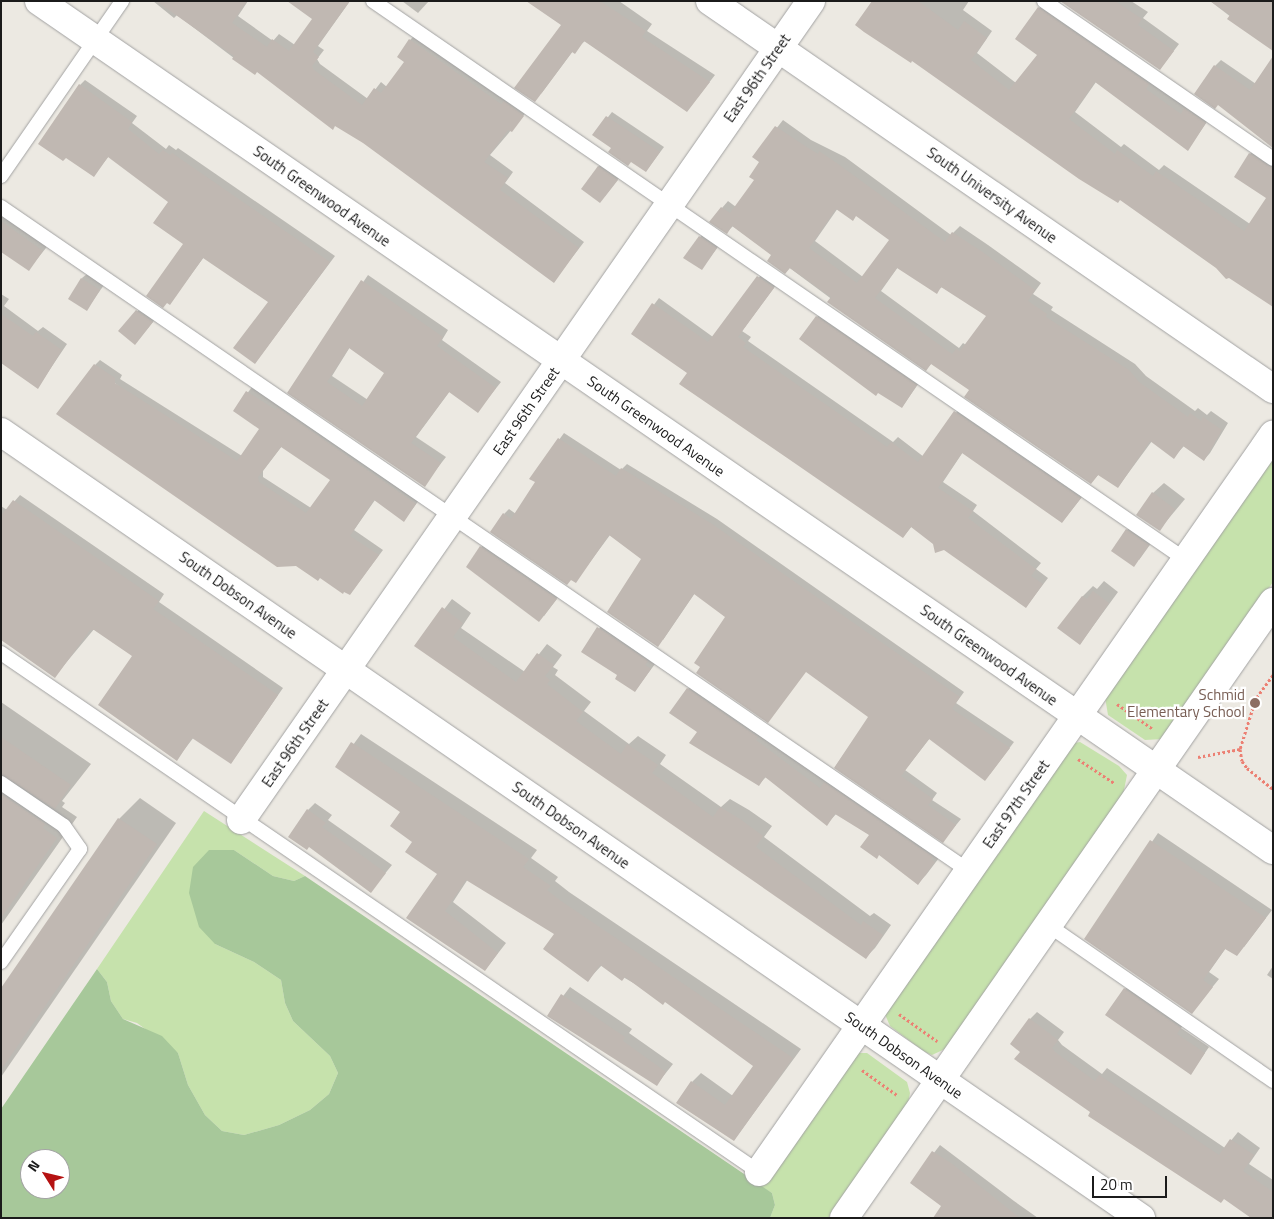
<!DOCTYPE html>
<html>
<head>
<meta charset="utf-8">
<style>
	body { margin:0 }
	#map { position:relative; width:1274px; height:1219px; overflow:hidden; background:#ece9e2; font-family:"Titillium Web",sans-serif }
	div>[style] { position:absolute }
	.grass>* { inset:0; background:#c6e2ac }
	.forest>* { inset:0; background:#a7c89a }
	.shadow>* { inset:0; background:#0003 }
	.building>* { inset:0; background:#c0b8b2 }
	.path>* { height:3px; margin-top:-1.5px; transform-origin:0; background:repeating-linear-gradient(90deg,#ec8073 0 2.5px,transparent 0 5px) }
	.roads { filter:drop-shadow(0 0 1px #a2a2a2) drop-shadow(0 0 1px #a2a2a2) }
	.lane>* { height:14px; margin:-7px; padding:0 7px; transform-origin:7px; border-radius:7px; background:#fff }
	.street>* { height:28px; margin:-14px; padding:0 14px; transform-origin:14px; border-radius:14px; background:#fff }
	.dots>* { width:14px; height:14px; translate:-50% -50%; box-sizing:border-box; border:2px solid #fff; border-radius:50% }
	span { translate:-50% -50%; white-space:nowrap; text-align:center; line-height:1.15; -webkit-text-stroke:4.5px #fff; paint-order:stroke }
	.street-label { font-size:15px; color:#1b1b1b }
	.education-label { font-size:15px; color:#785e54 }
	.right { translate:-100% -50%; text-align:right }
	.frame { position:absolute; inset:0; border:2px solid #1b1b1b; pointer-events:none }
	.north { position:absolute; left:20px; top:1149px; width:50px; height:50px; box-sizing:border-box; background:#fff; border:1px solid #a4a4a4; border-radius:50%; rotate:306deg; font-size:14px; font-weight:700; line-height:20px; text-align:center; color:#1b1b1b }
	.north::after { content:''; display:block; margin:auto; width:18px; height:22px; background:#b51212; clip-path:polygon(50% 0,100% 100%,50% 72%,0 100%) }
	.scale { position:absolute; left:1092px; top:1176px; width:75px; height:22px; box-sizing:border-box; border:2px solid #1b1b1b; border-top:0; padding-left:6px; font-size:15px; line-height:18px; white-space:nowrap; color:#1b1b1b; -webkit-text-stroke:4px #fff; paint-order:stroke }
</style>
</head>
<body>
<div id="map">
	<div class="grass">
		<i style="clip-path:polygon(1273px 456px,1273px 582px,1163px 739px,1145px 740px,1108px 715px,1105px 697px)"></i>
		<i style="clip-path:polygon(1080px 742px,1119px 766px,1127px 775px,1123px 795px,947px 1048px,932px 1055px,923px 1051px,890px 1026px,884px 1012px,1070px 744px)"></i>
		<i style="clip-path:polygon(204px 811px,305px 876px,294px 881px,273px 876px,234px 850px,215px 944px,254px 962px,281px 980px,285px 1003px,293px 1021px,330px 1056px,338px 1073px,329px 1094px,310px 1110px,279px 1125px,244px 1135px,222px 1131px,205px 1115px,188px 1085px,178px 1053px,137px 1023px,123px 1019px,111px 1001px,107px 982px,97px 969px)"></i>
		<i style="clip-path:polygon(858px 1053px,867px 1053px,907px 1082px,910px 1093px,908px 1104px,828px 1218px,770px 1218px,775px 1205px,772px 1193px,761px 1186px,848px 1061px)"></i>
	</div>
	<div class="forest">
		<i style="clip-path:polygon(evenodd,209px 850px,234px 850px,273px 876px,294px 881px,305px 876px,772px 1193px,775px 1205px,770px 1218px,1px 1218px,1px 1109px,97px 969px,107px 982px,111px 1001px,123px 1019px,162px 1036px,178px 1053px,188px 1085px,205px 1115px,222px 1131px,244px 1135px,279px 1125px,310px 1110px,329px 1094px,338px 1073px,330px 1056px,293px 1021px,285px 1003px,281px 980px,254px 962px,215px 944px,199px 927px,189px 893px,193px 867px,209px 850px,30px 1159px,60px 1159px,60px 1189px,30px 1189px,30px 1159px)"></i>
	</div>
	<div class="shadow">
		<i style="clip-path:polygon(153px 1px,248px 1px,238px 16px,273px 41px,279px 34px,295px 45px,314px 19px,289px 1px,350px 1px,318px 46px,324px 50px,317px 59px,320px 64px,368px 99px,381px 82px,387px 87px,405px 62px,410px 40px,416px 34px,529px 109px,490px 155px,513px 172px,505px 183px,584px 242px,554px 281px,364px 142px,257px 71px,255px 74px,177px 15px,174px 18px)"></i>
		<i style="clip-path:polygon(402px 1px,429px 1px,418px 13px)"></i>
		<i style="clip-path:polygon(529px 1px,619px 1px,652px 24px,647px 31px,715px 75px,687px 111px,585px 41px,573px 51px,541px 94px,563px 25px)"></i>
		<i style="clip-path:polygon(873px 1px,969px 1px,963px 10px,992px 31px,977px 53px,1016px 83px,1039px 55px,1039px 8px,1046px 2px,1211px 116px,1188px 149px,1096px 82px,1075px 112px,1121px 147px,1124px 144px,1159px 170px,1164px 165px,1250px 224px,1268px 197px,1250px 154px,1256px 147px,1273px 158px,1273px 305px,1217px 267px)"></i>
		<i style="clip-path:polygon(1062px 1px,1131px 1px,1148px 12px,1143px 18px,1179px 44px,1160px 69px)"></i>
		<i style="clip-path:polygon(1210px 1px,1273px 1px,1273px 49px)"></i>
		<i style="clip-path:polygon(1221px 60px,1256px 84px,1273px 146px,1215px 66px)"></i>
		<i style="clip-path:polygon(85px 80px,137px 116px,132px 123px,166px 149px,169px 145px,176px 150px,178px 148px,335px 256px,255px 363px,269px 302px,204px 257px,170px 303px,185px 243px,170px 201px,109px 156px,93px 176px,80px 85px)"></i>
		<i style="clip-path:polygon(612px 112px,664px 147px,646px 171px,594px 135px)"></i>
		<i style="clip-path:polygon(evenodd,783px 120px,811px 140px,845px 157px,951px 235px,960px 226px,988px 245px,1041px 283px,1033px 294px,1053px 307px,1051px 310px,1135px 364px,1146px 376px,1195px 411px,1198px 408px,1207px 415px,1211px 411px,1228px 423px,1210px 453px,1204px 460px,1184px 446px,1174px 457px,1152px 441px,1118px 487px,1099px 474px,1091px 483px,971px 390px,932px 363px,926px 369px,733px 226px,727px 232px,722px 208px,728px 201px,736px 207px,756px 180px,761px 162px,754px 157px,783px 120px,838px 208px,856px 215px,891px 239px,863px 277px,815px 241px,838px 208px,783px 120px,898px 267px,936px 292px,942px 287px,988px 316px,966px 345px,963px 343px,959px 348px,881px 291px,898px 267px)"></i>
		<i style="clip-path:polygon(603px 162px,622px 174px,605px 196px,598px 167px)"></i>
		<i style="clip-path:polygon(1px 208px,50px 243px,29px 269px,1px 251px)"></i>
		<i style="clip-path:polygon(704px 232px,721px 243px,701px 269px,685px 257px)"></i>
		<i style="clip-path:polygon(764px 271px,779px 281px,742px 331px,751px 337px,748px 341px,893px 442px,898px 437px,924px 457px,961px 406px,1086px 492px,1062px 522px,963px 452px,943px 482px,977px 505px,973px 511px,1041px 563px,1036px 569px,1048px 578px,1026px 607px,912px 526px,903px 537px,689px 372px,632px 334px,659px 298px,713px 337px)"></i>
		<i style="clip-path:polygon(87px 274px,104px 285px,87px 309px,82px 278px)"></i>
		<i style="clip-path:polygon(evenodd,368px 275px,448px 330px,442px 340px,501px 382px,478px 411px,450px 391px,416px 437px,446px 457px,424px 485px,289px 392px,368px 275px,350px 347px,386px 373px,368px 400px,332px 376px,350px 347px)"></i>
		<i style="clip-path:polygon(1px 294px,9px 299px,4px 306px,38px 331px,43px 327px,67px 344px,38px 387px,1px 361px)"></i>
		<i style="clip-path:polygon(141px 308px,157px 317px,135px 344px,136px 313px)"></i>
		<i style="clip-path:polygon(822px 312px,921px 380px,902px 407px,817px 317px)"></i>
		<i style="clip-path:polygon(evenodd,100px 360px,122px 375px,120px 379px,242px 456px,261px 428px,234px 411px,252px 387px,420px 499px,404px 520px,375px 500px,354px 530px,383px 550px,350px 594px,95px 365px,100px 360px,282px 446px,332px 479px,311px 508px,263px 477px,263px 471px,282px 446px)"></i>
		<i style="clip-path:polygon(564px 433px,621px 470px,627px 464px,717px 519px,964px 692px,956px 703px,1014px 742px,990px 774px,930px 738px,905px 770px,937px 793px,932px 800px,961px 819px,943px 841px,835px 767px,870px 716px,807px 671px,702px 667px,726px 617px,695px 593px,663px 640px,642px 559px,610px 535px,576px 581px,504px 514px,509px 509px,516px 514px,537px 482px,531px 478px)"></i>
		<i style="clip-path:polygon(1164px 483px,1185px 499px,1159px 530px,1153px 493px)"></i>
		<i style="clip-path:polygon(20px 495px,164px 594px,159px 602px,283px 688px,231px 763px,194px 737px,177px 759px,134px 656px,95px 628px,55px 676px,1px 638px,1px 506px,7px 510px)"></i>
		<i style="clip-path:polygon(1132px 525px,1152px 542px,1139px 560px,1127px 530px)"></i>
		<i style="clip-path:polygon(486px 542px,561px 593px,544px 616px,481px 547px)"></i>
		<i style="clip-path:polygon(1104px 581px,1118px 592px,1080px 644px,1059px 628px,1083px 596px,1093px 586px,1097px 589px)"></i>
		<i style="clip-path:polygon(452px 599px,471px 613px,461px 628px,525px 672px,547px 644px,562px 655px,553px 667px,558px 670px,555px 675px,591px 702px,584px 711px,629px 744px,638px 736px,666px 755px,660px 764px,721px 807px,730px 799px,749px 810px,772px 826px,764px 837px,870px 916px,874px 913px,891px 925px,875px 948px,866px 957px,416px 646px)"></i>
		<i style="clip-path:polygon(603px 623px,651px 656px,649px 660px,655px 664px,635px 691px,619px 675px,583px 652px)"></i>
		<i style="clip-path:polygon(695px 681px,942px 854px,926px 875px,918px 883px,870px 835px,837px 813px,827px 824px,766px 777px,759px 784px,691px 742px,698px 732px,688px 689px)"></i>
		<i style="clip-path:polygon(1px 702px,91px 764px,62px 801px,65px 803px,62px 807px,77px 817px,1px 925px)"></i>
		<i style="clip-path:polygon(361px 734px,537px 850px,531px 858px,558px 877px,555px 881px,569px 892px,801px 1049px,734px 1140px,692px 1082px,701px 1073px,733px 1096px,755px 1066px,665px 1001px,602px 965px,588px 980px,556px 934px,468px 879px,453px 902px,506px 943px,485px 970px,408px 918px,439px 873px,414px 841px,402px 811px,337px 767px)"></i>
		<i style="clip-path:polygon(140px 798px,176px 823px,1px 1077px,1px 990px,119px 819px)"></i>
		<i style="clip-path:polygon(315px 803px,332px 815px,328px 820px,392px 865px,370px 892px,308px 810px)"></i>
		<i style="clip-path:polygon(1158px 833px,1272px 910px,1244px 947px,1226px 948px,1209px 972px,1219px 979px,1192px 1012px,1086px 939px)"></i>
		<i style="clip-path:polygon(1273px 966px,1273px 979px,1267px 975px)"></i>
		<i style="clip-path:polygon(1129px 984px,1185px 1023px,1181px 1028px,1209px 1047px,1191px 1073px,1125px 989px)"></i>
		<i style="clip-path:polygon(570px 987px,632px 1029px,629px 1033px,673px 1064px,657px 1084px,548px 1016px)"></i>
		<i style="clip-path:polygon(1037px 1012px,1064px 1032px,1058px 1040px,1062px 1045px,1102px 1074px,1107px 1068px,1225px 1148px,1238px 1132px,1260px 1148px,1249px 1164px,1273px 1180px,1273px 1218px,1091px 1112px,1022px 1051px,1030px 1019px)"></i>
		<i style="clip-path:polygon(940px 1145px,1014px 1201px,1038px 1218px,934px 1218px,943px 1206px,911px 1183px)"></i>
	</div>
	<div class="building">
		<i style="clip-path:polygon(156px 1px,247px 1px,232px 23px,267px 47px,272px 39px,289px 51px,312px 19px,287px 1px,350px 1px,313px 52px,319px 57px,312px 66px,314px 70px,362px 105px,374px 88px,381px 93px,404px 62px,397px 57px,409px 39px,501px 104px,504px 101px,524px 116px,512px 132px,508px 130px,484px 162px,508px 178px,500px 190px,579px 248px,554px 283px,363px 143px,335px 126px,333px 130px,257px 72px,255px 75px,232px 59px,234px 56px)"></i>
		<i style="clip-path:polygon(526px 1px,600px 1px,646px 31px,642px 37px,710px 82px,687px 112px,584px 41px,575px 54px,572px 52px,535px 102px,514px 88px,561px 25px)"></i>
		<i style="clip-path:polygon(872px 1px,918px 1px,958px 30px,964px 21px,987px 38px,971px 60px,1009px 90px,1037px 55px,1015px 39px,1038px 7px,1149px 84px,1146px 89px,1181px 114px,1184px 108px,1206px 123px,1188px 151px,1095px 82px,1069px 119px,1115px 154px,1117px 150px,1153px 176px,1156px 171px,1244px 231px,1266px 198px,1234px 177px,1249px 153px,1273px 168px,1273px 307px,1229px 278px,1226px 279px,1216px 268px,1120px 200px,1118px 203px,1079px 179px,912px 61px,911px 63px,864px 32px,855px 25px)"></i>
		<i style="clip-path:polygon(1060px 1px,1115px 1px,1142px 19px,1138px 25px,1174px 51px,1160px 70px)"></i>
		<i style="clip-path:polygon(1210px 1px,1273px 1px,1273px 51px,1227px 19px,1230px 15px)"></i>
		<i style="clip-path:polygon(1273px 56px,1273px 148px,1218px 105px,1215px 109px,1194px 94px,1214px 65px,1250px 90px)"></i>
		<i style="clip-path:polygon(79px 84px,132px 122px,128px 129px,159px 154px,163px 150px,170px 155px,172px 153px,330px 262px,255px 364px,233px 348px,268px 302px,203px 258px,170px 305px,167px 303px,163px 308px,146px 296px,183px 244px,153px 223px,168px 202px,108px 157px,94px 177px,66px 158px,63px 161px,38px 144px)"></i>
		<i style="clip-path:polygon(606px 116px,660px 152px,646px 172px,631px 162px,628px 166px,608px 152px,611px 148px,592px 135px)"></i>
		<i style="clip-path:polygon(evenodd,775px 126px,805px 146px,818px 154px,819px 151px,838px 164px,945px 242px,952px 232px,981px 251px,1035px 290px,1028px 301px,1047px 314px,1046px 317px,1129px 370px,1139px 382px,1188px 417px,1190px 413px,1201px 421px,1203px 417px,1222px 430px,1204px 461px,1183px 446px,1174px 459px,1150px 441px,1118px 488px,1098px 475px,1091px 484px,964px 397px,969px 390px,931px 364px,926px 371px,827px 302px,831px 297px,790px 268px,785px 274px,767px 261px,771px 255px,732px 226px,727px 234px,709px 222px,721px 207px,730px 213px,754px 180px,749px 177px,759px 162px,752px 157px,775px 126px,836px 209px,853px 221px,856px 216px,889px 240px,857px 283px,809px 248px,836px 209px,775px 126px,897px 268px,937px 294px,941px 287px,986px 316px,960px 351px,956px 349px,952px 354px,875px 298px,897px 268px)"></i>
		<i style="clip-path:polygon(598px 166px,618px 180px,600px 203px,581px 189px)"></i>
		<i style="clip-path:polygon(1px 221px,43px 251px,29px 271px,1px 252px)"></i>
		<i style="clip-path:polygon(699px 236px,717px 248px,702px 270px,683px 258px)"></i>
		<i style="clip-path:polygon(757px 276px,774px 288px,738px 337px,746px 343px,743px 347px,887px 447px,891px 442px,918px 462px,954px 411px,1081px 498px,1062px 523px,962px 453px,938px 488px,973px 511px,968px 518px,1036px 569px,1031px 576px,1043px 584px,1026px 608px,944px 550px,935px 553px,933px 544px,911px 527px,903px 538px,793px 462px,679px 384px,687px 373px,631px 334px,652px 303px,708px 342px)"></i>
		<i style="clip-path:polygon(81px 278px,100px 290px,87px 311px,68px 299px)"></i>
		<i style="clip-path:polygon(evenodd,361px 280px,443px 337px,437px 346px,496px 388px,478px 413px,449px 392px,411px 443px,441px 463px,425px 487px,287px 393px,361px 280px,349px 348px,384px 373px,362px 406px,327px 382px,349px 348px)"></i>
		<i style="clip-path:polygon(136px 310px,153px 322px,135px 345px,118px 331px)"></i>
		<i style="clip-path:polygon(1px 314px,33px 336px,36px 332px,62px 350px,38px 389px,1px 363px)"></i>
		<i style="clip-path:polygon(816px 316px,917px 385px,902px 408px,878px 393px,876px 396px,799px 339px)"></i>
		<i style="clip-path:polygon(evenodd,94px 364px,115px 378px,115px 383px,237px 461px,259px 429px,233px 411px,246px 391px,276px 410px,277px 407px,416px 504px,404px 522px,374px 500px,350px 536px,379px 555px,350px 595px,344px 592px,343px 594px,320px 578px,318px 581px,296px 566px,277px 567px,56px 414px,94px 364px,281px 447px,330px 480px,306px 513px,259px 482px,258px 477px,281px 447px)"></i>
		<i style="clip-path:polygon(558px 438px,616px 476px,621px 468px,712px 524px,960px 697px,952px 709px,1010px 748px,985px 781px,929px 739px,901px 776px,933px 799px,928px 805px,956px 825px,943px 843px,834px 768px,868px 717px,806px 672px,768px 723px,696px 673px,700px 667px,694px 663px,725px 617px,694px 594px,658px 647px,607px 612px,641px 559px,609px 535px,576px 583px,571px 580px,567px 585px,490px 532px,503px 513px,511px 519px,535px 482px,529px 479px)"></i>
		<i style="clip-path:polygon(1152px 492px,1175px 509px,1160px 531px,1136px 515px)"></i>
		<i style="clip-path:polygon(13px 500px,159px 601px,153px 609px,278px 695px,231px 764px,192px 738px,177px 761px,98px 705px,132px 656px,94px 630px,90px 630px,55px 678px,1px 640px,1px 516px)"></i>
		<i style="clip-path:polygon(1126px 529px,1149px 545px,1134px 567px,1111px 551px)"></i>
		<i style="clip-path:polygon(480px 546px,557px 599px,539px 622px,466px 567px)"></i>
		<i style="clip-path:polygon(1093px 591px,1109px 603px,1080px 645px,1057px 628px,1082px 596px,1087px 599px)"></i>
		<i style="clip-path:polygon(442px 607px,463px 623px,453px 637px,516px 682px,537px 653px,554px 665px,545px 676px,550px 680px,547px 684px,583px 712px,576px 721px,621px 754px,627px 744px,658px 765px,652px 773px,713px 817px,720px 807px,740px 819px,763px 836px,756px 847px,861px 925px,863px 921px,883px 935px,866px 959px,414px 646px)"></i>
		<i style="clip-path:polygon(597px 627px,648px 661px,645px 665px,651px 669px,635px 692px,615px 679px,617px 675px,581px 652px)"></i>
		<i style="clip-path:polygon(687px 688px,758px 737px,756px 740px,820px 788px,824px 782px,933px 857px,931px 859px,935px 862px,918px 885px,879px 855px,877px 859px,860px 847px,869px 835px,835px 814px,827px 826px,765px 777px,759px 786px,689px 743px,697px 732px,669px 713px)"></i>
		<i style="clip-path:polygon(1px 737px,71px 785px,55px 809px,1px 774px)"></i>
		<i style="clip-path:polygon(351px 742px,529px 859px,523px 867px,551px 886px,547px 890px,561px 901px,793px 1058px,734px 1141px,676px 1103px,691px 1081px,725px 1105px,753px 1066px,665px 1002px,663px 1005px,625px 977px,622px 981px,600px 965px,588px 982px,543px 949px,554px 934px,466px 880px,445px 911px,498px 953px,485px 971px,406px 918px,437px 874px,405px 852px,412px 842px,390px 826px,400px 812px,335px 767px)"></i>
		<i style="clip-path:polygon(1px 794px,45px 824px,43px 828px,57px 838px,1px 918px)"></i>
		<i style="clip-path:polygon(307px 809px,326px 823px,322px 827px,386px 873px,371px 893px,309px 847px,307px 850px,288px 837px)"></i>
		<i style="clip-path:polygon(118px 818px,157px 844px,1px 1070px,1px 988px)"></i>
		<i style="clip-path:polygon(1150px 840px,1266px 918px,1237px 956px,1225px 949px,1203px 980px,1213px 987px,1192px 1014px,1084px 939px)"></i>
		<i style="clip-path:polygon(1124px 988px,1181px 1028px,1177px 1034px,1205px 1053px,1191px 1075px,1105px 1015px)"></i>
		<i style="clip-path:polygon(561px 994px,625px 1037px,623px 1041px,666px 1072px,657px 1086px,547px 1016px)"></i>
		<i style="clip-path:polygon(1029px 1018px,1058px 1040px,1052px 1048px,1055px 1052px,1095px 1081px,1099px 1075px,1219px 1155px,1230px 1139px,1254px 1155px,1243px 1171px,1273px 1192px,1273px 1218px,1251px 1218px,1224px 1199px,1221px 1203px,1088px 1116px,1090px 1112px,1014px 1059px,1020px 1052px,1010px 1044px)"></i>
		<i style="clip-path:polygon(932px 1151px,951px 1163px,1020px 1218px,933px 1218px,941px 1206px,910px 1183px)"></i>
	</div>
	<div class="path">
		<i style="left:1273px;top:675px;width:29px;rotate:126deg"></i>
		<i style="left:1256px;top:698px;width:53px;rotate:107.4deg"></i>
		<i style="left:1240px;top:749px;width:12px;rotate:81deg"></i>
		<i style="left:1242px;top:761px;width:9px;rotate:54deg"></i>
		<i style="left:1247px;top:768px;width:33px;rotate:39deg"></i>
		<i style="left:1117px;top:704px;width:44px;rotate:34.8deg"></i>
		<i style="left:1198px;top:757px;width:43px;rotate:-10.8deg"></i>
		<i style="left:1078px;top:759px;width:43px;rotate:33.7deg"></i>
		<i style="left:899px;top:1014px;width:47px;rotate:35.4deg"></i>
		<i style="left:862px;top:1070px;width:43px;rotate:35.5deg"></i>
	</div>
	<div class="roads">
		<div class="lane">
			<i style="left:373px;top:1px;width:987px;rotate:34.51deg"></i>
			<i style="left:1044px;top:1px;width:278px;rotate:34.6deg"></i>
			<i style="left:1px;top:176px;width:213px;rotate:-55.3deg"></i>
			<i style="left:1px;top:207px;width:1174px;rotate:34.45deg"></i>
			<i style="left:1px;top:653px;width:919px;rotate:34.4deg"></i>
			<i style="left:1px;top:783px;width:76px;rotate:34.3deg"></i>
			<i style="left:64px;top:826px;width:28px;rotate:55deg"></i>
			<i style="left:80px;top:849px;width:138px;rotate:125deg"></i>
			<i style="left:1048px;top:925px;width:274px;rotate:34.7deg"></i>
		</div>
		<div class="street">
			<i style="left:39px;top:1px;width:1498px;rotate:34.53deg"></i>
			<i style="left:710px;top:1px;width:684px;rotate:34.57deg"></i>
			<i style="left:1px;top:432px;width:1385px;rotate:34.59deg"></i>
			<i style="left:241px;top:820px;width:998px;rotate:-55.16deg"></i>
			<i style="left:759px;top:1172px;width:899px;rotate:-55.11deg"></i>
			<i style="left:844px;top:1218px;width:751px;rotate:-55.15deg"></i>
		</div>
	</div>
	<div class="dots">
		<i style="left:1255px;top:703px;background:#8d6e63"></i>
	</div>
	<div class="street-label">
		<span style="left:757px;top:78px;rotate:-55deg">East 96th Street</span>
		<span style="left:992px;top:195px;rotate:35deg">South University Avenue</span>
		<span style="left:322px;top:196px;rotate:35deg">South Greenwood Avenue</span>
		<span style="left:526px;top:411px;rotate:-55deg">East 96th Street</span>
		<span style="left:656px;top:426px;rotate:35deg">South Greenwood Avenue</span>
		<span style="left:238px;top:595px;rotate:35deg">South Dobson Avenue</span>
		<span style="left:989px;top:655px;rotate:35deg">South Greenwood Avenue</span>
		<span style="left:295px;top:743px;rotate:-55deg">East 96th Street</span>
		<span style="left:1016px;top:804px;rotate:-55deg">East 97th Street</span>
		<span style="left:571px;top:825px;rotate:35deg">South Dobson Avenue</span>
		<span style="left:904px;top:1055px;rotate:35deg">South Dobson Avenue</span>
	</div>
	<div class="education-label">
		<span class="right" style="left:1245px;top:703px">Schmid<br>Elementary School</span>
	</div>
	<div class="frame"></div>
	<div class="north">N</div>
	<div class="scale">20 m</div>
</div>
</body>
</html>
